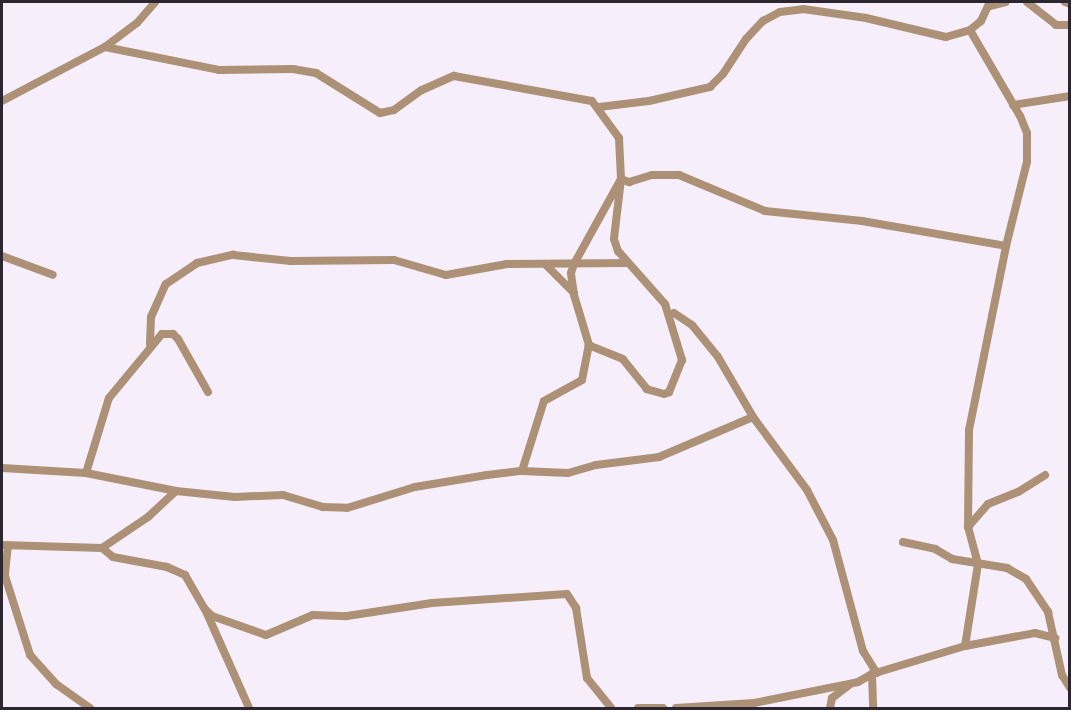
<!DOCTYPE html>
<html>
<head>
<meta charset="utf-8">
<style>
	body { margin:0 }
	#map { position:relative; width:1071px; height:710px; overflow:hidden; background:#f6effb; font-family:Overpass,sans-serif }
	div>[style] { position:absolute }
	.street>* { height:8px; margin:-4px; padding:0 4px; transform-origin:4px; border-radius:4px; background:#ad9176 }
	span { translate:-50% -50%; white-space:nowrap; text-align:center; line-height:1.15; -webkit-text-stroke:4.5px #fff; paint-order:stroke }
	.frame { position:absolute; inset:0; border:3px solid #2c2631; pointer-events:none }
</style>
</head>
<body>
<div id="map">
	<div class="street">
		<i style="left:1027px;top:2px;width:37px;rotate:38deg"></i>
		<i style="left:1056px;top:25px;width:14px"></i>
		<i style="left:1065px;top:2px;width:5px;rotate:22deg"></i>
		<i style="left:990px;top:6px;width:16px;rotate:-14deg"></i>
		<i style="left:105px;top:47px;width:116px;rotate:11.4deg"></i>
		<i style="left:219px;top:70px;width:74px;rotate:-0.8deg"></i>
		<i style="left:293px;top:69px;width:23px;rotate:10deg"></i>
		<i style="left:316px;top:73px;width:75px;rotate:32deg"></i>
		<i style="left:380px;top:113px;width:14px;rotate:-12deg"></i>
		<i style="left:394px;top:110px;width:34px;rotate:-36deg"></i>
		<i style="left:422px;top:90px;width:35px;rotate:-24deg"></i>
		<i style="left:454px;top:76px;width:140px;rotate:10.3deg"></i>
		<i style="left:592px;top:101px;width:46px;rotate:53.9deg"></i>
		<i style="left:619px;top:138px;width:41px;rotate:87.2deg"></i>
		<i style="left:621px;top:179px;width:60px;rotate:96.7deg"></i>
		<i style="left:614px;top:239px;width:13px;rotate:72deg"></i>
		<i style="left:618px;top:251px;width:71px;rotate:48.4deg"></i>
		<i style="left:665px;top:304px;width:59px;rotate:73.1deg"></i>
		<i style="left:682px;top:360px;width:35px;rotate:112deg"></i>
		<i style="left:669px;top:392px;width:5px;rotate:158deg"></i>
		<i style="left:664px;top:394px;width:18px;rotate:-164deg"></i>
		<i style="left:647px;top:389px;width:38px;rotate:-129deg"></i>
		<i style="left:623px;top:359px;width:37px;rotate:-158deg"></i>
		<i style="left:589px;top:345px;width:52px;rotate:-106.7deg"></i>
		<i style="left:574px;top:295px;width:22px;rotate:-98deg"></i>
		<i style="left:571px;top:273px;width:9px;rotate:-72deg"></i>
		<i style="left:574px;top:264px;width:97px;rotate:-61.1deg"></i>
		<i style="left:2px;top:101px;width:116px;rotate:-27.7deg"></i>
		<i style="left:105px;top:47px;width:40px;rotate:-37deg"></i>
		<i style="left:137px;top:23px;width:28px;rotate:-49deg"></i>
		<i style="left:1013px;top:105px;width:58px;rotate:-9deg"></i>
		<i style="left:599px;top:107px;width:50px;rotate:-6.8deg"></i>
		<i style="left:649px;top:101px;width:63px;rotate:-12.9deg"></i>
		<i style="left:710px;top:87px;width:18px;rotate:-45deg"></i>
		<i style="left:723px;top:74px;width:42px;rotate:-56.7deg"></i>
		<i style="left:746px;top:39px;width:25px;rotate:-47deg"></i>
		<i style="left:763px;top:21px;width:19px;rotate:-28deg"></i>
		<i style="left:780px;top:12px;width:23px;rotate:-7deg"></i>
		<i style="left:803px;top:9px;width:64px;rotate:8.1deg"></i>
		<i style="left:866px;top:18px;width:82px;rotate:13.4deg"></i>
		<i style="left:946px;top:37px;width:25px;rotate:-16deg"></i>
		<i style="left:970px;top:30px;width:14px;rotate:-39deg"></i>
		<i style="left:981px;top:21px;width:21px;rotate:-65deg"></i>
		<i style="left:621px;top:179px;width:9px;rotate:21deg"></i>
		<i style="left:629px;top:182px;width:24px;rotate:-17deg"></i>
		<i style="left:652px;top:175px;width:27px"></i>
		<i style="left:679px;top:175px;width:93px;rotate:22.7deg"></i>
		<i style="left:765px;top:211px;width:98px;rotate:5.9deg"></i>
		<i style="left:862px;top:221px;width:146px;rotate:9.8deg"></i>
		<i style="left:2px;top:256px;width:54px;rotate:20.4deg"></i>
		<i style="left:545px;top:264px;width:41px;rotate:45deg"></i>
		<i style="left:674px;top:313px;width:22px;rotate:34deg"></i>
		<i style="left:692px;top:325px;width:41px;rotate:50.9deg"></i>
		<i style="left:718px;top:357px;width:69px;rotate:59.7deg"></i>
		<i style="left:753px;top:417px;width:91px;rotate:53.5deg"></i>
		<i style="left:807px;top:490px;width:56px;rotate:62.5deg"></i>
		<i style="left:833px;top:540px;width:115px;rotate:74.9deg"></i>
		<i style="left:863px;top:651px;width:26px;rotate:58deg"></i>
		<i style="left:150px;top:344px;width:27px;rotate:-88deg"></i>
		<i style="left:151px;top:317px;width:36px;rotate:-66deg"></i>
		<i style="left:166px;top:284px;width:37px;rotate:-34deg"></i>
		<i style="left:197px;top:263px;width:37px;rotate:-13deg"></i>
		<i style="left:233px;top:255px;width:58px;rotate:5.9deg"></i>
		<i style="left:291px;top:261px;width:103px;rotate:-0.6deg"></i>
		<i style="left:394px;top:260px;width:54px;rotate:16.1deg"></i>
		<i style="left:446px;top:275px;width:62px;rotate:-10.2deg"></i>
		<i style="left:507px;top:264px;width:121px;rotate:-0.5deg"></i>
		<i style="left:2px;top:468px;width:84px;rotate:3.4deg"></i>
		<i style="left:86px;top:473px;width:92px;rotate:11.3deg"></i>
		<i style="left:522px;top:471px;width:73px;rotate:-72.6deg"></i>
		<i style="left:544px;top:401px;width:43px;rotate:-28.9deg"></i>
		<i style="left:582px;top:380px;width:36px;rotate:-79deg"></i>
		<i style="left:86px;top:473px;width:78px;rotate:-73deg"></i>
		<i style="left:109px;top:398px;width:83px;rotate:-50.4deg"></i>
		<i style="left:162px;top:334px;width:11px"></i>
		<i style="left:173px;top:334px;width:7px;rotate:45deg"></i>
		<i style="left:178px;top:339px;width:61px;rotate:60.5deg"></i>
		<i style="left:968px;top:527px;width:30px;rotate:-49deg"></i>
		<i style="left:988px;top:504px;width:32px;rotate:-22deg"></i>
		<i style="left:1018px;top:492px;width:32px;rotate:-32deg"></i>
		<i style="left:903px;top:542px;width:33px;rotate:12deg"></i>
		<i style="left:935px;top:549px;width:20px;rotate:30deg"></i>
		<i style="left:952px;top:559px;width:56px;rotate:9.3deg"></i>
		<i style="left:1007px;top:568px;width:22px;rotate:30deg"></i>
		<i style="left:1026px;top:579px;width:40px;rotate:56deg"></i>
		<i style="left:1048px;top:612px;width:65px;rotate:77.5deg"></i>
		<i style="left:1062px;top:675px;width:15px;rotate:58deg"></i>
		<i style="left:2px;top:545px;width:100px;rotate:1.7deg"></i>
		<i style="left:102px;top:548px;width:14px;rotate:39deg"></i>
		<i style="left:113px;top:557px;width:55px;rotate:10.5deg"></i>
		<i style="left:167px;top:567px;width:20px;rotate:24deg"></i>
		<i style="left:185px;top:575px;width:39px;rotate:60deg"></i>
		<i style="left:205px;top:609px;width:108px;rotate:66deg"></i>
		<i style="left:8px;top:545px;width:31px;rotate:96deg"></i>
		<i style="left:5px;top:576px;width:83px;rotate:72.4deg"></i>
		<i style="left:30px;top:655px;width:39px;rotate:48deg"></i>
		<i style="left:56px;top:684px;width:42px;rotate:35.2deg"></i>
		<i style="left:102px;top:548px;width:55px;rotate:-34deg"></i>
		<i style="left:148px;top:517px;width:38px;rotate:-43deg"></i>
		<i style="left:176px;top:491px;width:59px;rotate:5.8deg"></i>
		<i style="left:235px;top:497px;width:48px;rotate:-2.4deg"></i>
		<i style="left:283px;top:495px;width:42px;rotate:16.7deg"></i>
		<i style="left:323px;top:507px;width:24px;rotate:2deg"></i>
		<i style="left:347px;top:508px;width:71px;rotate:-17.2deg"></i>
		<i style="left:415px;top:487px;width:73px;rotate:-9.5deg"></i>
		<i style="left:487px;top:475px;width:35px;rotate:-7deg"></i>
		<i style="left:522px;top:471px;width:46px;rotate:2.5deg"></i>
		<i style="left:568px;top:473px;width:29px;rotate:-16deg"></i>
		<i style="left:596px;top:465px;width:64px;rotate:-7.2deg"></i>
		<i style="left:659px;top:457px;width:102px;rotate:-23.1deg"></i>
		<i style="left:205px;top:609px;width:10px;rotate:45deg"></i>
		<i style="left:212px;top:616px;width:57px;rotate:19.4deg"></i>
		<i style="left:266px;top:635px;width:51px;rotate:-23.1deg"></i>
		<i style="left:313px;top:615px;width:34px;rotate:2deg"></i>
		<i style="left:347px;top:616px;width:86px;rotate:-8.7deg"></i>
		<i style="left:432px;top:603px;width:135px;rotate:-3.8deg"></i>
		<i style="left:567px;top:594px;width:17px;rotate:57deg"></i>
		<i style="left:576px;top:608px;width:71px;rotate:81.1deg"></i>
		<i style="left:587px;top:678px;width:38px;rotate:51deg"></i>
		<i style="left:965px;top:646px;width:83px;rotate:-81deg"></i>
		<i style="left:978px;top:564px;width:38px;rotate:-105deg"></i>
		<i style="left:968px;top:527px;width:97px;rotate:-89.4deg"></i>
		<i style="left:969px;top:430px;width:188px;rotate:-78.6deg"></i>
		<i style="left:1006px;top:246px;width:87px;rotate:-76deg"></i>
		<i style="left:1027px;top:162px;width:29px;rotate:-90deg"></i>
		<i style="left:1027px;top:133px;width:18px;rotate:-112deg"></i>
		<i style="left:1020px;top:116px;width:99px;rotate:-120.2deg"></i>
		<i style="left:872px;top:674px;width:34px;rotate:88deg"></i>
		<i style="left:638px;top:708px;width:25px"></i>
		<i style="left:676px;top:708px;width:78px;rotate:-3.7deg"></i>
		<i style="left:754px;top:703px;width:106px;rotate:-11.4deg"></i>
		<i style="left:858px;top:682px;width:16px;rotate:-30deg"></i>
		<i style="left:872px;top:674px;width:97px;rotate:-16.8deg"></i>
		<i style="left:965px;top:646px;width:71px;rotate:-10.5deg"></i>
		<i style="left:1035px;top:633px;width:21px;rotate:14deg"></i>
		<i style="left:830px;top:708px;width:10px;rotate:-79deg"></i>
		<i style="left:832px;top:698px;width:21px;rotate:-37deg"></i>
	</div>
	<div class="frame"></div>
</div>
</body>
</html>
